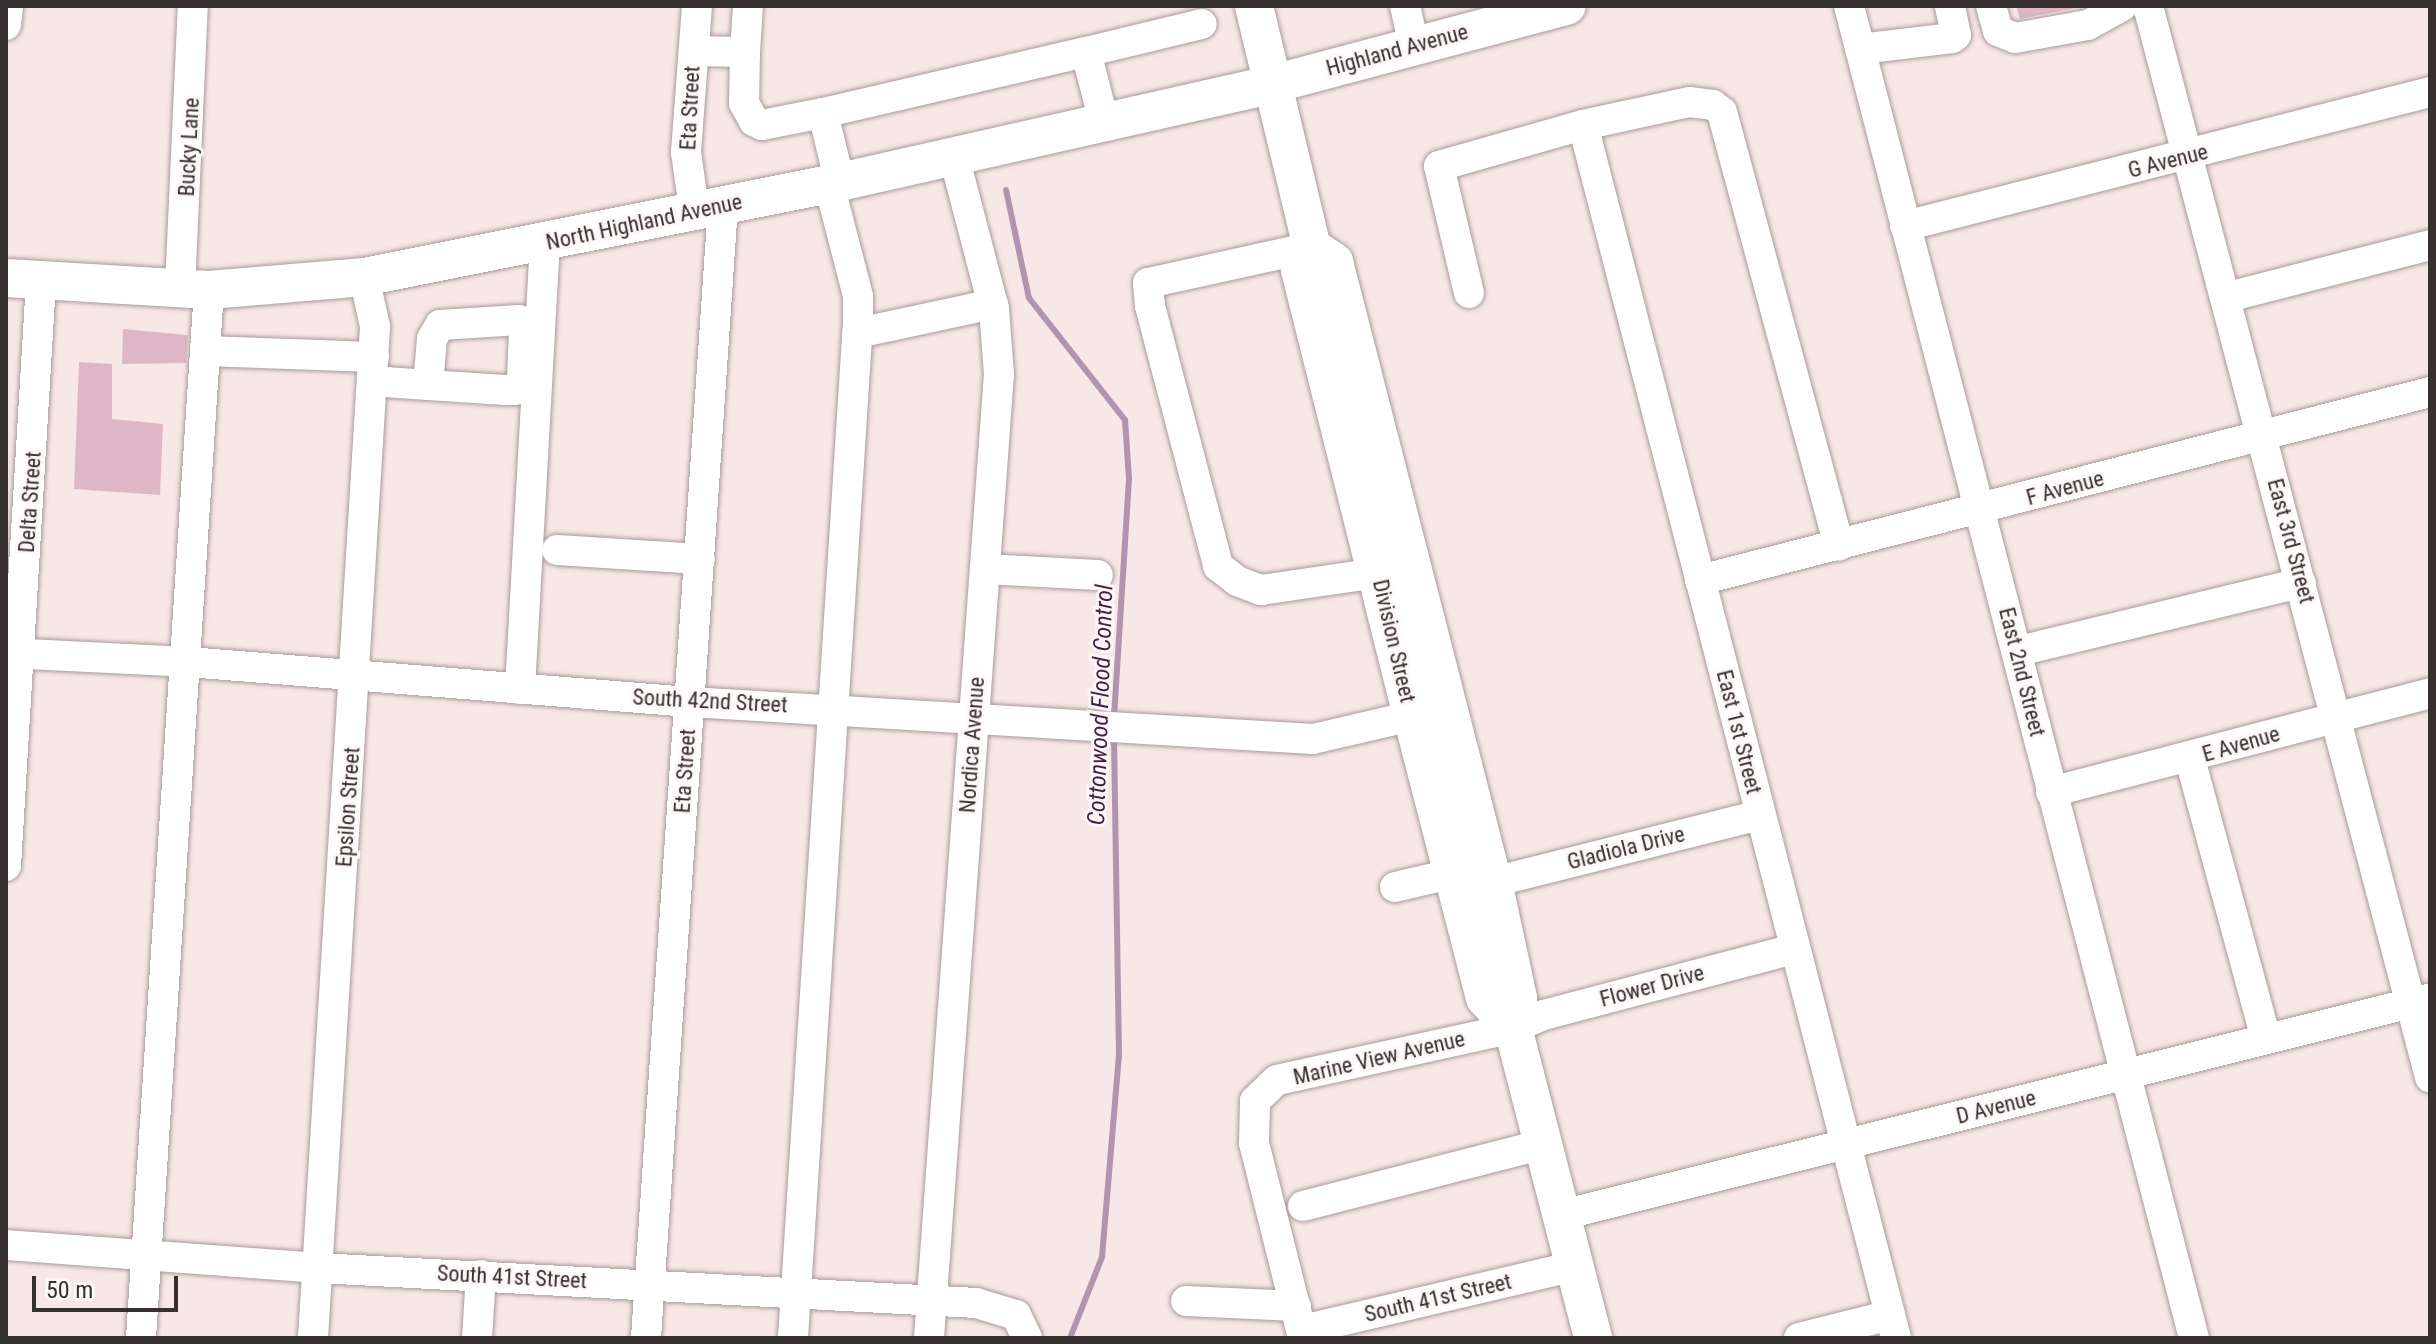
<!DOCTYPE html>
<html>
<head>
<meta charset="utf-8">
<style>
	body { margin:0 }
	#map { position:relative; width:2436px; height:1344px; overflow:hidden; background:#f7e7e7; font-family:"Roboto Condensed",sans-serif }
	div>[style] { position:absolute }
	.stream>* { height:6px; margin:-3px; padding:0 3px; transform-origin:3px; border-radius:3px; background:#b294af }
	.building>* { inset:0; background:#dfb6c5 }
	.roads { filter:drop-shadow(0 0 2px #a99b9a) drop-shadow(0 0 2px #a99b9a) }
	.minor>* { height:30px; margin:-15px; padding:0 15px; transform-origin:15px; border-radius:15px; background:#fff }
	.major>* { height:38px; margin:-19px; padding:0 19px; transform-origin:19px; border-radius:19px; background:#fff }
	span { translate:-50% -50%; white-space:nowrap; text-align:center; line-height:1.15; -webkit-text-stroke:6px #fdf7f7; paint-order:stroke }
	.street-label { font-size:22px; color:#363030 }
	.water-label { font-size:24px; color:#461f44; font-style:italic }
	.frame { position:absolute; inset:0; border:8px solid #363030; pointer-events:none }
	.scale { position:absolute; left:32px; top:1276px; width:146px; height:36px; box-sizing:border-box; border:4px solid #363030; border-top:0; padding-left:10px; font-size:24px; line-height:28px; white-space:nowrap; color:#363030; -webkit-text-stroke:6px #fdf7f7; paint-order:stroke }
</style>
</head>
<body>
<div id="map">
	<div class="stream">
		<i style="left:1006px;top:190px;width:110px;rotate:78deg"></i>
		<i style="left:1029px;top:298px;width:155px;rotate:51.8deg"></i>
		<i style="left:1125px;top:420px;width:59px;rotate:86.1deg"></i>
		<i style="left:1129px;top:479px;width:239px;rotate:93.6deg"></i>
		<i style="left:1070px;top:1338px;width:87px;rotate:-68.4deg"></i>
		<i style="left:1102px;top:1257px;width:202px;rotate:-85.2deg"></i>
		<i style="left:1119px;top:1056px;width:319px;rotate:-90.9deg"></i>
	</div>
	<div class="building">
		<i style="clip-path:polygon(2016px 6px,2085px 6px,2020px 19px)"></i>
		<i style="clip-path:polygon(123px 329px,188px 335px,186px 363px,122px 364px)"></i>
		<i style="clip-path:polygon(79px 362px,112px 364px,112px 419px,163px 424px,160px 495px,74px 489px)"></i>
	</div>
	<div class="roads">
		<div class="minor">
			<i style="left:1405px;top:6px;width:39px;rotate:77deg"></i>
			<i style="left:1849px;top:6px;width:1376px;rotate:75.48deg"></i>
			<i style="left:1991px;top:6px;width:26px;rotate:74deg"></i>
			<i style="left:1998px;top:31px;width:18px;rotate:22deg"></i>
			<i style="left:2015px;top:38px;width:74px;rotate:-10.1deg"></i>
			<i style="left:2088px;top:25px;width:39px;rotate:-29deg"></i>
			<i style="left:2148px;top:6px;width:1108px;rotate:75.25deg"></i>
			<i style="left:6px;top:25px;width:19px;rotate:-84deg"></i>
			<i style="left:1860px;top:49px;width:93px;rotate:-6.8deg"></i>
			<i style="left:1952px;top:38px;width:5px;rotate:-37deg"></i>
			<i style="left:1956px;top:35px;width:30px;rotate:-102deg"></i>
			<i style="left:694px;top:51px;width:51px;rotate:1.1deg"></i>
			<i style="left:745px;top:52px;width:46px;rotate:-86.3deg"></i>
			<i style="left:745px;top:52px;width:51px;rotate:91.1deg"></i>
			<i style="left:744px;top:103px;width:21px;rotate:61deg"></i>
			<i style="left:754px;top:121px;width:9px;rotate:27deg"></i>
			<i style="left:762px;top:125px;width:62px;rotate:-11.1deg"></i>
			<i style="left:1104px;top:122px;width:72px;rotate:-104.4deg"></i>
			<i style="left:1086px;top:52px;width:119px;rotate:-13.6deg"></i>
			<i style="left:1583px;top:125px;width:1253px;rotate:75.53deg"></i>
			<i style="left:839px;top:179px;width:68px;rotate:-103.6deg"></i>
			<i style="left:823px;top:113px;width:270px;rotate:-13.1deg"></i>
			<i style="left:694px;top:209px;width:58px;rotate:-98deg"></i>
			<i style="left:686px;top:152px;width:146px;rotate:-85.7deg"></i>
			<i style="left:1905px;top:226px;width:542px;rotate:-14.32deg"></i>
			<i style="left:1312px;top:247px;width:168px;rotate:167.6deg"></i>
			<i style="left:1148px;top:283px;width:23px;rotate:85deg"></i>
			<i style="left:1150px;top:306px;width:269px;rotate:75.3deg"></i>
			<i style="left:1218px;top:566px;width:24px;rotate:38deg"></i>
			<i style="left:1237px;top:581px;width:26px;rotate:21deg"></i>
			<i style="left:1261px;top:590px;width:118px;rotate:-8.3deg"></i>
			<i style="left:180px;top:288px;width:282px;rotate:-87.4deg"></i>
			<i style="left:1469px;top:293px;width:130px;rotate:-103.3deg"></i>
			<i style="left:1439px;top:166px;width:150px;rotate:-15.9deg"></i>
			<i style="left:1583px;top:125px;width:108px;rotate:-12.2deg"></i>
			<i style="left:1689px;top:102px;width:24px;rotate:7deg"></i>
			<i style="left:1713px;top:105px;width:11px;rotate:38deg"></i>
			<i style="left:1722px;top:112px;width:449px;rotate:74.9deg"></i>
			<i style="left:2228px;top:297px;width:209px;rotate:-14.4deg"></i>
			<i style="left:858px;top:333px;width:138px;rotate:-12.1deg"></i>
			<i style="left:205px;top:351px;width:169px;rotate:2deg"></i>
			<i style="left:372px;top:381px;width:56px;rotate:4.1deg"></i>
			<i style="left:428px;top:385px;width:77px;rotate:3.7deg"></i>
			<i style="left:505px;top:390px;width:10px"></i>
			<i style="left:515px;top:390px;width:13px;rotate:-58deg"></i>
			<i style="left:522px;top:379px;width:49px;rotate:-87.7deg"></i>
			<i style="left:524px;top:330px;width:11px;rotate:-117deg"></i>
			<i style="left:519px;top:320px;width:79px;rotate:176.4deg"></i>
			<i style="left:440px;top:325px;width:16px;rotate:120deg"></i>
			<i style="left:432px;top:339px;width:46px;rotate:95deg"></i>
			<i style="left:557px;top:550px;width:143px;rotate:3.6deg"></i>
			<i style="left:985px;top:569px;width:113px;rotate:3deg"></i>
			<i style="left:1700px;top:580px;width:754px;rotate:-14.44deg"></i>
			<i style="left:2019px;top:651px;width:290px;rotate:-13.6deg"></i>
			<i style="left:6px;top:653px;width:182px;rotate:2.8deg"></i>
			<i style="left:188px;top:662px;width:504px;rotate:4.56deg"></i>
			<i style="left:690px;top:702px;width:624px;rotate:3.4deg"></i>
			<i style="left:1313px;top:739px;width:102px;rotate:-13.1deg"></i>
			<i style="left:520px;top:689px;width:446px;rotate:-86.8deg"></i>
			<i style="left:2190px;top:759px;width:289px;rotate:74.8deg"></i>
			<i style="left:2051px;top:792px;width:392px;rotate:-14.6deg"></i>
			<i style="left:6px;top:866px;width:585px;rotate:-86.57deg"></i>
			<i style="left:1493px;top:882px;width:275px;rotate:-14.1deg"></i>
			<i style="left:1395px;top:887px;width:62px;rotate:-13.1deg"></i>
			<i style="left:1303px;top:1206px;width:249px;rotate:-14.4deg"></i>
			<i style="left:1562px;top:1215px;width:893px;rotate:-14.01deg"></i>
			<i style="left:6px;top:1245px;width:313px;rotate:4.2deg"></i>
			<i style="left:318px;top:1268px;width:659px;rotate:3.04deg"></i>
			<i style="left:976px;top:1303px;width:42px;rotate:16.7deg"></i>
			<i style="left:1016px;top:1315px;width:25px;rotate:64deg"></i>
			<i style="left:1186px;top:1301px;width:110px;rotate:2.6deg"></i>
			<i style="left:1302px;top:1330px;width:279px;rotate:-13.2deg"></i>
			<i style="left:141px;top:1338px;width:1050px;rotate:-86.29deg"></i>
			<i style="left:313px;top:1338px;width:1014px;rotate:-86.49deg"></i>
			<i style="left:375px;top:326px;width:50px;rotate:-102.7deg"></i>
			<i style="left:477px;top:1338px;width:63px;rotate:-86.4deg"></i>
			<i style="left:646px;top:1338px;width:1136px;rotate:-86.11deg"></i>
			<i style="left:793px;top:1338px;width:1018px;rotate:-86.34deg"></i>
			<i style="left:858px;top:322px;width:26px;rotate:-90deg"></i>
			<i style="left:858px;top:296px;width:116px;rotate:-104.5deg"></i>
			<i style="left:929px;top:1338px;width:967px;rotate:-85.85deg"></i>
			<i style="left:999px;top:374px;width:65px;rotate:-94.4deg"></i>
			<i style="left:994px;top:309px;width:158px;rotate:-104.7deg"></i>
			<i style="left:1303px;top:1338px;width:201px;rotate:-104.1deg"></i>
			<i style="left:1254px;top:1143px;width:42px;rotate:-88.6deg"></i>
			<i style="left:1255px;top:1101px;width:30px;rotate:-44deg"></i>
			<i style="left:1277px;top:1080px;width:242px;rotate:-12.4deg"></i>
			<i style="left:1513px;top:1028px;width:34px;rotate:-23deg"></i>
			<i style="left:1544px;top:1015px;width:259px;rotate:-14.8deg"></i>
			<i style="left:1799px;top:1338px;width:94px;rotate:-14.2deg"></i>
		</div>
		<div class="major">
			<i style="left:1254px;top:6px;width:248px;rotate:76.5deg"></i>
			<i style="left:1312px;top:247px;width:26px;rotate:118deg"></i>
			<i style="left:1300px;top:270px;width:460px;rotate:75.9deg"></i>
			<i style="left:1412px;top:716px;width:291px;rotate:75.5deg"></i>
			<i style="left:1485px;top:998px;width:41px;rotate:47deg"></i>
			<i style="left:1312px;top:247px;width:27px;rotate:34deg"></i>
			<i style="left:1334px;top:262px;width:640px;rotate:75.62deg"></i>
			<i style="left:1493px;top:882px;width:119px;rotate:77.8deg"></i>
			<i style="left:1518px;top:998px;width:30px;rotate:99deg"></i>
			<i style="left:1513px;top:1028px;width:320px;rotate:75.5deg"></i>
			<i style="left:6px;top:278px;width:203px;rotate:3.4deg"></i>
			<i style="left:209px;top:290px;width:156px;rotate:-4.8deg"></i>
			<i style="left:364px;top:277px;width:480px;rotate:-11.3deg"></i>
			<i style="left:835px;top:183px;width:449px;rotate:-12.7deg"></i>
			<i style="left:1273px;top:84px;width:304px;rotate:-14.9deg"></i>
		</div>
	</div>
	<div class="street-label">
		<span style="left:1397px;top:50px;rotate:-15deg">Highland Avenue</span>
		<span style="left:690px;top:108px;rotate:-87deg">Eta Street</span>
		<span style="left:189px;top:147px;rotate:-87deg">Bucky Lane</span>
		<span style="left:2168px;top:161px;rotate:-14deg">G Avenue</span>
		<span style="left:644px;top:222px;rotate:-12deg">North Highland Avenue</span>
		<span style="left:2065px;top:488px;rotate:-15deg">F Avenue</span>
		<span style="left:30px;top:502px;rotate:-86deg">Delta Street</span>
		<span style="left:2291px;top:541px;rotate:75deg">East 3rd Street</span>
		<span style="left:1394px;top:641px;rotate:77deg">Division Street</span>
		<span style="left:2022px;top:672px;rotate:76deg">East 2nd Street</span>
		<span style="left:710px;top:701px;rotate:3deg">South 42nd Street</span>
		<span style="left:1739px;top:732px;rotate:76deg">East 1st Street</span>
		<span style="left:2241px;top:744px;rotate:-16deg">E Avenue</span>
		<span style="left:972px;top:745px;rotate:-86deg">Nordica Avenue</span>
		<span style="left:685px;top:771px;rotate:-86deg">Eta Street</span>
		<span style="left:348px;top:807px;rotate:-86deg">Epsilon Street</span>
		<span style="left:1626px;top:848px;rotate:-14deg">Gladiola Drive</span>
		<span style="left:1652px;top:986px;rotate:-15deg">Flower Drive</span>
		<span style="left:1379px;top:1058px;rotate:-13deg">Marine View Avenue</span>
		<span style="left:1996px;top:1107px;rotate:-14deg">D Avenue</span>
		<span style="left:512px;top:1277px;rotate:3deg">South 41st Street</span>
		<span style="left:1438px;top:1298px;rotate:-13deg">South 41st Street</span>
	</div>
	<div class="water-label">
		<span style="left:1101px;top:705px;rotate:-88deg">Cottonwood Flood Control</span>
	</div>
	<div class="frame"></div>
	<div class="scale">50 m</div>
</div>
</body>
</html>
